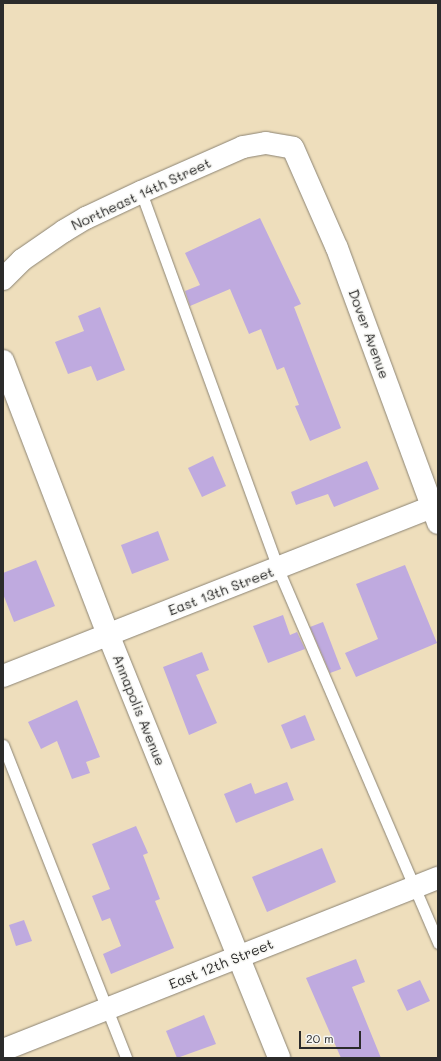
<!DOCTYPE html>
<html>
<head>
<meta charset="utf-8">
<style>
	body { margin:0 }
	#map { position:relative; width:441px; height:1061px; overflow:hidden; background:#eedebc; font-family:Mali,sans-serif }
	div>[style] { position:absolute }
	.building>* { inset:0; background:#bfaadf }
	.roads { filter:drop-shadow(0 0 1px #8c8474) drop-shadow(0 0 1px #8c8474) }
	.service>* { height:11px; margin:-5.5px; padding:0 5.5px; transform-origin:5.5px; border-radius:5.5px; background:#fff }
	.minor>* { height:22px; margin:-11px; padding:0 11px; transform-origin:11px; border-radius:11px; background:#fff }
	span { translate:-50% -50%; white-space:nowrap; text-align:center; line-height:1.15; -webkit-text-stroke:3px #f6f6f2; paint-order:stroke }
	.street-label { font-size:14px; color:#2b2b2b }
	.frame { position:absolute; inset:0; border:4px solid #2b2b2b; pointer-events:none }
	.scale { position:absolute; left:299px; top:1031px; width:62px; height:18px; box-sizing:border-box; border:2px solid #2b2b2b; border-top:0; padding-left:5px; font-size:12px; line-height:14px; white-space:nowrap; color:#2b2b2b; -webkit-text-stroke:3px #f6f6f2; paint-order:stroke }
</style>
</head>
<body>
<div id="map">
	<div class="building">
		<i style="clip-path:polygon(260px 218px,301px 304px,294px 307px,341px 428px,310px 441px,295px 406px,299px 405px,284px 367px,277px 370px,261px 329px,249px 334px,230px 289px,190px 306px,185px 291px,200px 285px,185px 253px)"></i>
		<i style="clip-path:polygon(100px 307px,125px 370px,97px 381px,91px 366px,68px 374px,55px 342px,84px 331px,78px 316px)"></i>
		<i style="clip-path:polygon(213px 456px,226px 486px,202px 497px,188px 468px)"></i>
		<i style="clip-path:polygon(367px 461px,379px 489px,334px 507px,328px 494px,296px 505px,291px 492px)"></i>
		<i style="clip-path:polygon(158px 531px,169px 560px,132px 574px,121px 545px)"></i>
		<i style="clip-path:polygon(36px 560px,55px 606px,14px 622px,3px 594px,3px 573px)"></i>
		<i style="clip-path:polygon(405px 565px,437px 643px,356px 677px,345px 653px,378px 639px,356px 584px)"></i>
		<i style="clip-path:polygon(283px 615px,290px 635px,297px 632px,305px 649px,268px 663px,253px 626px)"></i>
		<i style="clip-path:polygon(323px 622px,341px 669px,330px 673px,310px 627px)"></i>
		<i style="clip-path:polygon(202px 652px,209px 670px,196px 675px,217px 723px,189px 735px,163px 667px)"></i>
		<i style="clip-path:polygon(77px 700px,100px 757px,86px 762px,90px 773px,72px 779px,57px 741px,41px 749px,28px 722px)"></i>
		<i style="clip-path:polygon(305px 715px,315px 740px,291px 749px,281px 725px)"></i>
		<i style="clip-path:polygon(287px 782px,294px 800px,236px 823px,224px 794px,251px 783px,255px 794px)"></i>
		<i style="clip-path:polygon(136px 826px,148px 853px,143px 855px,160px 899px,155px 901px,174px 948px,111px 974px,103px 954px,121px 946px,110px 918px,102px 921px,92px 896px,110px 889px,92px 844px)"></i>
		<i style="clip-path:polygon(322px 848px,336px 882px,267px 912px,252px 877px)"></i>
		<i style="clip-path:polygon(24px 920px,32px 941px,16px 946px,9px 925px)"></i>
		<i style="clip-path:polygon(356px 959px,365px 982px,352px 987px,381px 1058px,341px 1058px,306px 978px)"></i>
		<i style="clip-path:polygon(420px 980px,430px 1001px,407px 1011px,397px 990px)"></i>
		<i style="clip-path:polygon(204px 1015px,216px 1044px,177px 1058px,166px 1031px)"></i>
	</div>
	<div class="roads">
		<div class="service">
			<i style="left:141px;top:192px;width:401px;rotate:70deg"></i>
			<i style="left:278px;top:569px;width:407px;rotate:66.8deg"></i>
			<i style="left:3px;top:745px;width:336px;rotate:68.5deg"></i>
		</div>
		<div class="minor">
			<i style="left:3px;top:279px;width:27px;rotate:-45deg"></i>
			<i style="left:22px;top:260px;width:51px;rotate:-34.6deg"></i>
			<i style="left:64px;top:231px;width:26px;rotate:-31deg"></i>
			<i style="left:86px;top:218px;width:61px;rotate:-25.3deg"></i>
			<i style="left:141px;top:192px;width:111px;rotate:-23.8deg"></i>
			<i style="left:243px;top:147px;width:23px;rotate:-10deg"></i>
			<i style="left:266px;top:143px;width:27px;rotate:10deg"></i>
			<i style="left:293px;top:148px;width:109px;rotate:66.3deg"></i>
			<i style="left:337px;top:248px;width:293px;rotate:69.8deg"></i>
			<i style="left:3px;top:361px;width:292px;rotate:69deg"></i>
			<i style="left:108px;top:634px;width:457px;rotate:68deg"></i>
			<i style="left:3px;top:676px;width:467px;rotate:-21.5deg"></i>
			<i style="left:3px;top:1050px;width:468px;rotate:-21.6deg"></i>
		</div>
	</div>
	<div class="street-label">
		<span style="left:141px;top:194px;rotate:-25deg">Northeast 14th Street</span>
		<span style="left:369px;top:334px;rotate:70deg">Dover Avenue</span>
		<span style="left:221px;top:591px;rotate:-21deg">East 13th Street</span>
		<span style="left:139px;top:710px;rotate:68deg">Annapolis Avenue</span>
		<span style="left:221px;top:964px;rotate:-22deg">East 12th Street</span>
	</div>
	<div class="frame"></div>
	<div class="scale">20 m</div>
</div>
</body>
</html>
